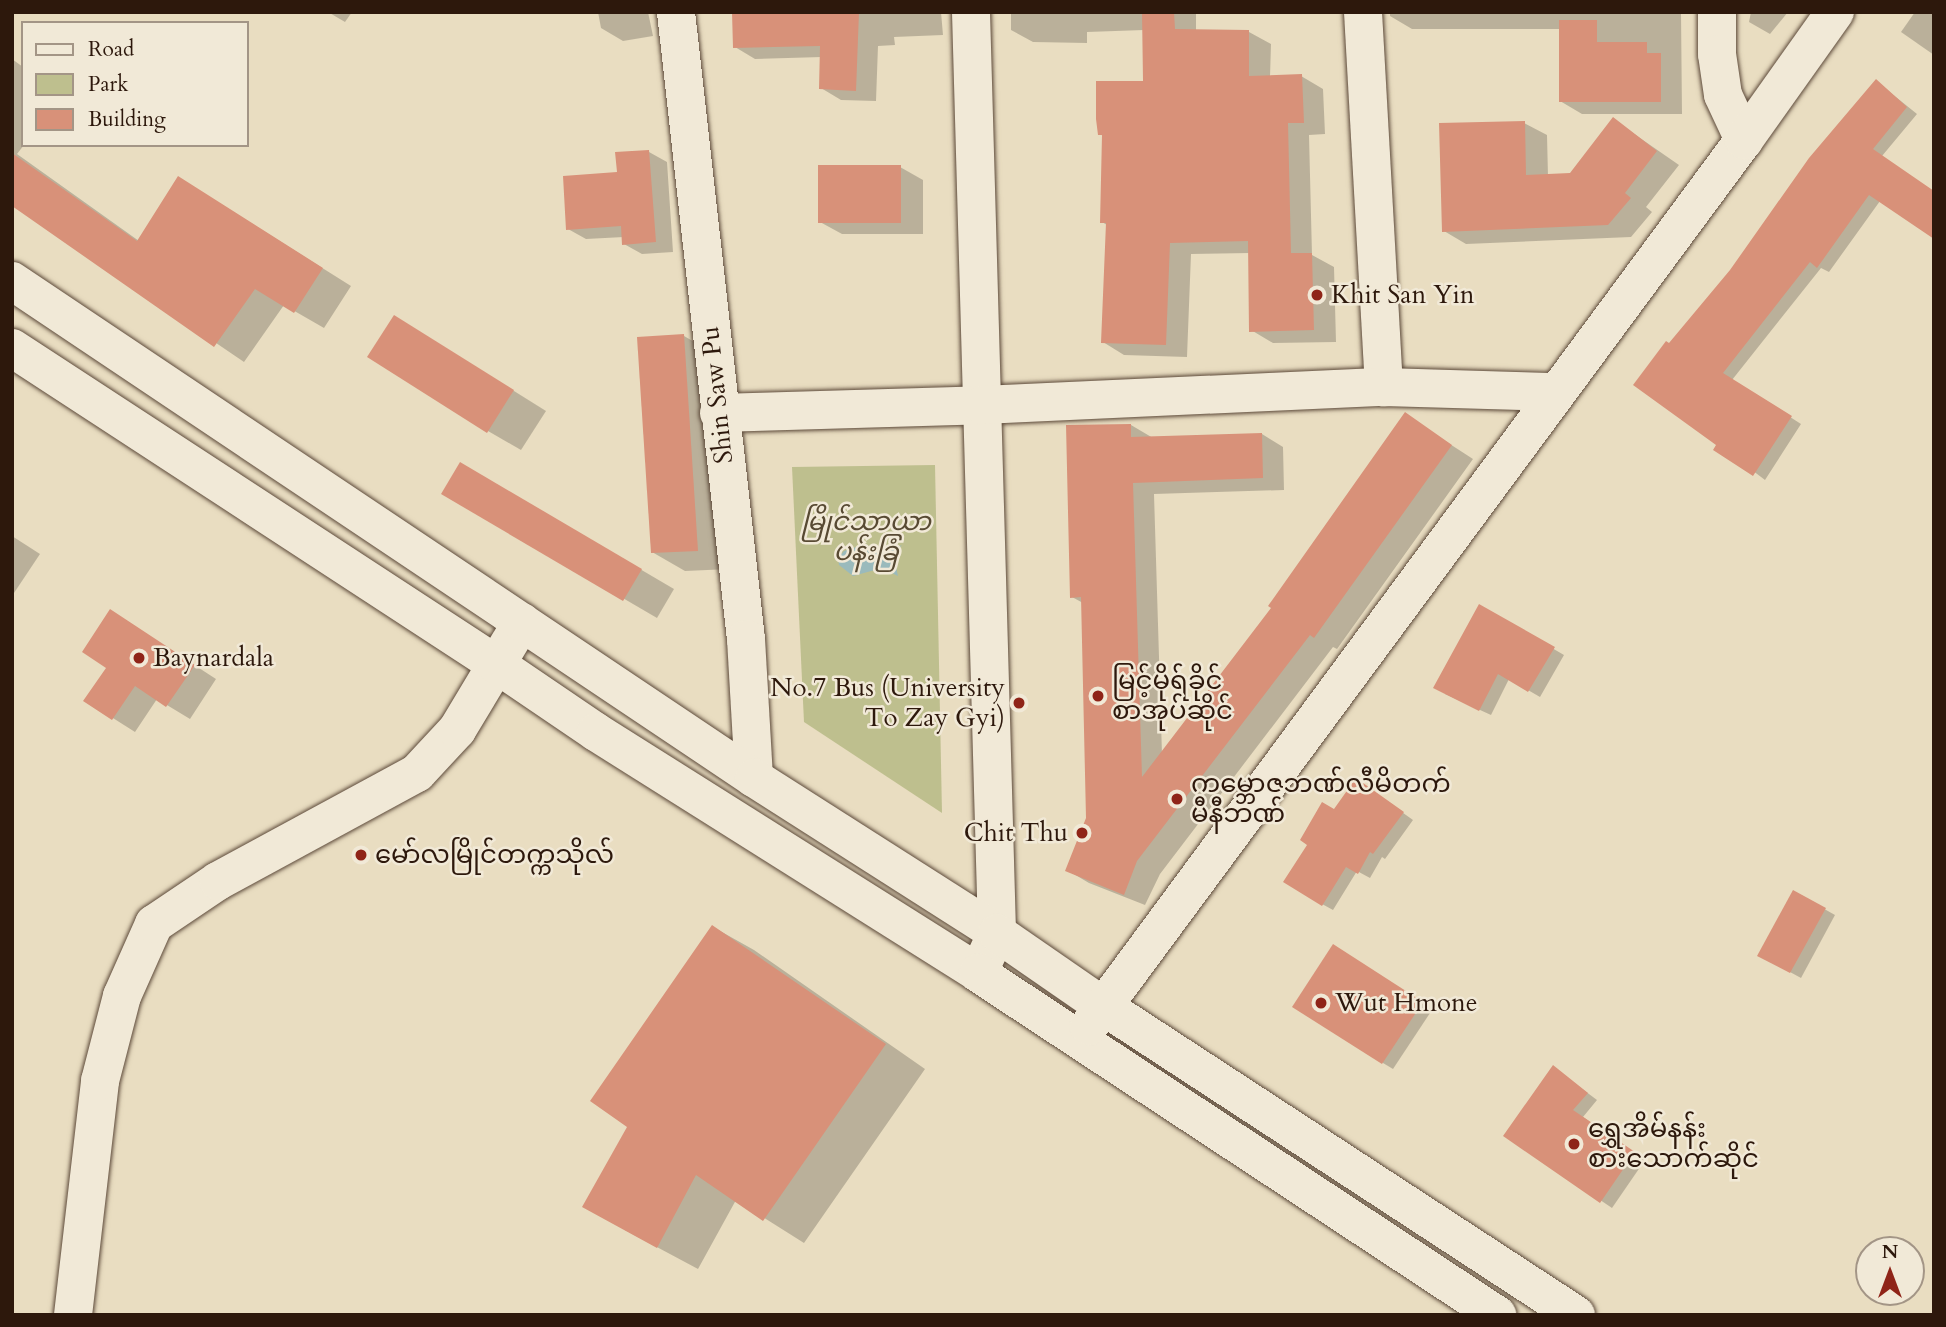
<!DOCTYPE html>
<html>
<head>
<meta charset="utf-8">
<style>
	body { margin:0 }
	#map { position:relative; width:1946px; height:1327px; overflow:hidden; background:#e9ddc1; font-family:Cardo,"Noto Sans Myanmar",serif }
	div>[style] { position:absolute }
	.green>* { inset:0; background:#bebf8e }
	.water>* { inset:0; background:#9ababc }
	.shadow>* { inset:0; background:#0003 }
	.building>* { inset:0; background:#d89179 }
	.roads { filter:drop-shadow(0 0 2px #5c4939) drop-shadow(0 0 2px #5c4939) }
	.minor>* { height:38px; margin:-19px; padding:0 19px; transform-origin:19px; border-radius:19px; background:#f1e9d7 }
	.secondary>* { height:38px; margin:-19px; padding:0 19px; transform-origin:19px; border-radius:19px; background:#f1e9d7 }
	.dots>* { width:19px; height:19px; translate:-50% -50%; box-sizing:border-box; border:4px solid #f1e9d7; border-radius:50% }
	span { translate:-50% -50%; white-space:nowrap; text-align:center; line-height:1.15; -webkit-text-stroke:5px #f1e9d7; paint-order:stroke }
	.poi-label { font-size:26px; color:#2d180c }
	.left { translate:0 -50%; text-align:left }
	.right { translate:-100% -50%; text-align:right }
	.street-label { font-size:26px; color:#2d180c }
	.park-label { font-size:26px; color:#584a33; font-style:italic }
	.frame { position:absolute; inset:0; border:14px solid #2d180c; pointer-events:none }
	.legend { position:absolute; left:21px; top:21px; width:228px; height:126px; box-sizing:border-box; background:#f1e9d7; border:2px solid #a39586; margin:0; padding:9px 12px; list-style:none; font-size:21px; color:#2d180c }
	.legend li { display:flex; align-items:center; gap:14px; height:35px }
	.legend b { width:35px; border:2px solid #a39586 }
	.north { position:absolute; left:1855px; top:1236px; width:70px; height:70px; box-sizing:border-box; background:#f1e9d7; border:2px solid #a39586; border-radius:50%; rotate:0deg; font-size:19px; font-weight:700; line-height:28px; text-align:center; color:#2d180c }
	.north::after { content:''; display:block; margin:auto; width:24px; height:32px; background:#8f2418; clip-path:polygon(50% 0,100% 100%,50% 72%,0 100%) }
</style>
</head>
<body>
<div id="map">
	<div class="green">
		<i style="clip-path:polygon(935px 465px,942px 813px,804px 722px,792px 467px)"></i>
	</div>
	<div class="water">
		<i style="clip-path:polygon(866px 544px,874px 551px,885px 553px,902px 545px,893px 554px,898px 576px,882px 568px,853px 576px,839px 565px,838px 558px,844px 551px)"></i>
	</div>
	<div class="shadow">
		<i style="clip-path:polygon(328px 12px,352px 12px,345px 22px)"></i>
		<i style="clip-path:polygon(598px 12px,648px 12px,653px 36px,623px 41px,601px 28px)"></i>
		<i style="clip-path:polygon(734px 12px,941px 12px,943px 35px,894px 37px,895px 45px,878px 46px,876px 101px,841px 100px,821px 88px,822px 57px,755px 59px,735px 47px)"></i>
		<i style="clip-path:polygon(1011px 12px,1196px 12px,1196px 31px,1249px 32px,1271px 44px,1270px 77px,1301px 76px,1323px 89px,1325px 134px,1309px 135px,1312px 255px,1334px 267px,1336px 342px,1273px 343px,1251px 330px,1250px 253px,1191px 254px,1187px 357px,1124px 355px,1103px 342px,1107px 225px,1102px 222px,1103px 136px,1100px 134px,1145px 83px,1144px 30px,1087px 32px,1087px 43px,1033px 42px,1011px 30px)"></i>
		<i style="clip-path:polygon(1390px 12px,1681px 12px,1682px 114px,1582px 114px,1560px 101px,1560px 29px,1412px 29px,1390px 16px)"></i>
		<i style="clip-path:polygon(1751px 12px,1788px 12px,1770px 34px,1749px 22px)"></i>
		<i style="clip-path:polygon(1915px 12px,1934px 12px,1934px 55px,1901px 32px)"></i>
		<i style="clip-path:polygon(12px 59px,23px 67px,24px 145px,17px 154px,139px 241px,179px 178px,351px 286px,324px 328px,284px 305px,244px 362px,12px 204px)"></i>
		<i style="clip-path:polygon(1876px 81px,1917px 114px,1882px 156px,1880px 201px,1829px 272px,1821px 268px,1732px 380px,1801px 424px,1765px 480px,1719px 445px,1670px 345px,1731px 271px)"></i>
		<i style="clip-path:polygon(1614px 120px,1679px 165px,1646px 207px,1652px 212px,1631px 237px,1466px 244px,1444px 231px,1524px 123px,1547px 135px,1548px 176px,1571px 175px)"></i>
		<i style="clip-path:polygon(649px 152px,667px 162px,673px 252px,642px 254px,624px 244px,624px 237px,586px 239px,568px 229px,619px 174px)"></i>
		<i style="clip-path:polygon(900px 167px,923px 180px,923px 234px,842px 234px,820px 222px)"></i>
		<i style="clip-path:polygon(684px 336px,717px 355px,730px 569px,685px 571px,652px 552px)"></i>
		<i style="clip-path:polygon(427px 337px,546px 411px,521px 450px,488px 431px)"></i>
		<i style="clip-path:polygon(1405px 415px,1473px 459px,1337px 649px,1333px 647px,1160px 874px,1145px 905px,1089px 883px,1067px 870px,1088px 818px,1083px 603px,1072px 597px,1131px 425px,1153px 438px,1262px 434px,1283px 447px,1284px 490px,1154px 494px,1162px 754px,1274px 607px)"></i>
		<i style="clip-path:polygon(461px 464px,674px 589px,657px 618px,443px 493px)"></i>
		<i style="clip-path:polygon(12px 536px,40px 554px,12px 596px)"></i>
		<i style="clip-path:polygon(1480px 606px,1564px 655px,1540px 697px,1509px 679px,1491px 715px,1445px 694px)"></i>
		<i style="clip-path:polygon(111px 611px,216px 679px,190px 719px,157px 699px,135px 732px,86px 701px,108px 667px)"></i>
		<i style="clip-path:polygon(1357px 780px,1413px 820px,1385px 859px,1382px 857px,1370px 878px,1357px 871px,1333px 910px,1322px 904px,1334px 811px)"></i>
		<i style="clip-path:polygon(1794px 892px,1835px 915px,1801px 978px,1759px 955px)"></i>
		<i style="clip-path:polygon(713px 927px,754px 950px,925px 1069px,804px 1243px,736px 1200px,698px 1269px,625px 1230px,629px 1126px)"></i>
		<i style="clip-path:polygon(1344px 953px,1432px 1010px,1393px 1069px,1383px 1063px)"></i>
		<i style="clip-path:polygon(1553px 1067px,1597px 1100px,1583px 1117px,1645px 1160px,1612px 1208px,1505px 1136px)"></i>
	</div>
	<div class="building">
		<i style="clip-path:polygon(732px 12px,859px 12px,856px 91px,819px 89px,820px 46px,733px 48px)"></i>
		<i style="clip-path:polygon(1142px 12px,1174px 12px,1175px 29px,1249px 30px,1249px 76px,1302px 74px,1304px 123px,1288px 123px,1291px 253px,1312px 253px,1314px 330px,1249px 332px,1248px 241px,1170px 243px,1166px 345px,1101px 343px,1106px 223px,1100px 223px,1102px 135px,1098px 135px,1096px 119px,1096px 81px,1143px 81px)"></i>
		<i style="clip-path:polygon(1559px 20px,1597px 20px,1597px 42px,1647px 42px,1647px 53px,1661px 53px,1661px 102px,1559px 102px)"></i>
		<i style="clip-path:polygon(1876px 79px,1907px 107px,1873px 149px,1934px 191px,1934px 239px,1869px 195px,1817px 268px,1810px 262px,1723px 373px,1792px 416px,1753px 476px,1713px 450px,1716px 445px,1633px 385px,1666px 341px,1669px 343px,1730px 270px,1809px 158px)"></i>
		<i style="clip-path:polygon(1613px 117px,1657px 151px,1625px 193px,1631px 198px,1608px 225px,1442px 232px,1439px 123px,1525px 121px,1526px 175px,1570px 173px)"></i>
		<i style="clip-path:polygon(649px 150px,656px 242px,622px 245px,621px 226px,566px 230px,563px 176px,617px 172px,615px 152px)"></i>
		<i style="clip-path:polygon(12px 153px,137px 241px,178px 176px,323px 268px,294px 313px,255px 289px,214px 347px,12px 206px)"></i>
		<i style="clip-path:polygon(818px 165px,901px 165px,901px 223px,818px 223px)"></i>
		<i style="clip-path:polygon(394px 315px,514px 390px,487px 433px,367px 357px)"></i>
		<i style="clip-path:polygon(684px 334px,698px 551px,651px 553px,637px 337px)"></i>
		<i style="clip-path:polygon(1405px 412px,1452px 445px,1314px 638px,1310px 635px,1137px 861px,1124px 895px,1065px 871px,1086px 818px,1081px 597px,1070px 598px,1066px 425px,1131px 424px,1131px 437px,1262px 433px,1263px 478px,1133px 483px,1142px 777px,1271px 608px,1268px 606px)"></i>
		<i style="clip-path:polygon(460px 462px,642px 569px,623px 601px,441px 494px)"></i>
		<i style="clip-path:polygon(1479px 604px,1555px 647px,1528px 692px,1498px 674px,1479px 711px,1433px 688px)"></i>
		<i style="clip-path:polygon(110px 609px,195px 665px,166px 707px,135px 686px,112px 720px,83px 701px,106px 668px,82px 652px)"></i>
		<i style="clip-path:polygon(1356px 778px,1404px 812px,1373px 854px,1370px 852px,1358px 874px,1346px 867px,1322px 906px,1283px 882px,1307px 845px,1300px 840px,1322px 802px,1334px 809px)"></i>
		<i style="clip-path:polygon(1793px 890px,1826px 908px,1790px 973px,1757px 956px)"></i>
		<i style="clip-path:polygon(712px 925px,886px 1044px,763px 1221px,696px 1175px,657px 1248px,582px 1207px,627px 1127px,590px 1101px)"></i>
		<i style="clip-path:polygon(1333px 944px,1423px 1002px,1382px 1064px,1292px 1007px)"></i>
		<i style="clip-path:polygon(1553px 1065px,1588px 1093px,1573px 1110px,1635px 1152px,1600px 1203px,1503px 1136px)"></i>
	</div>
	<div class="roads">
		<div class="minor">
			<i style="left:676px;top:12px;width:631px;rotate:83.63deg"></i>
			<i style="left:746px;top:639px;width:139px;rotate:86.7deg"></i>
			<i style="left:971px;top:12px;width:921px;rotate:88.38deg"></i>
			<i style="left:997px;top:933px;width:44px;rotate:115.4deg"></i>
			<i style="left:1363px;top:12px;width:376px;rotate:86.8deg"></i>
			<i style="left:1717px;top:12px;width:42px;rotate:90deg"></i>
			<i style="left:1717px;top:54px;width:41px;rotate:81.7deg"></i>
			<i style="left:1723px;top:95px;width:50px;rotate:65deg"></i>
			<i style="left:719px;top:413px;width:263px;rotate:-1.7deg"></i>
			<i style="left:982px;top:405px;width:402px;rotate:-2.6deg"></i>
			<i style="left:1384px;top:387px;width:173px;rotate:1.7deg"></i>
			<i style="left:73px;top:1315px;width:236px;rotate:-83.4deg"></i>
			<i style="left:100px;top:1081px;width:88px;rotate:-75.5deg"></i>
			<i style="left:122px;top:996px;width:79px;rotate:-66deg"></i>
			<i style="left:154px;top:924px;width:77px;rotate:-33.9deg"></i>
			<i style="left:218px;top:881px;width:226px;rotate:-28.5deg"></i>
			<i style="left:417px;top:773px;width:59px;rotate:-47.1deg"></i>
			<i style="left:457px;top:730px;width:126px;rotate:-59deg"></i>
		</div>
		<div class="secondary">
			<i style="left:12px;top:281px;width:893px;rotate:33.81deg"></i>
			<i style="left:754px;top:778px;width:288px;rotate:32.5deg"></i>
			<i style="left:997px;top:933px;width:129px;rotate:34.6deg"></i>
			<i style="left:1103px;top:1006px;width:565px;rotate:33.16deg"></i>
			<i style="left:12px;top:348px;width:578px;rotate:33.14deg"></i>
			<i style="left:496px;top:664px;width:121px;rotate:34.2deg"></i>
			<i style="left:596px;top:732px;width:452px;rotate:32.2deg"></i>
			<i style="left:978px;top:973px;width:622px;rotate:33.38deg"></i>
			<i style="left:1089px;top:1026px;width:1102px;rotate:-53.53deg"></i>
			<i style="left:1744px;top:140px;width:157px;rotate:-54.6deg"></i>
		</div>
	</div>
	<div class="dots">
		<i style="left:1317px;top:295px;background:#8f2418"></i>
		<i style="left:139px;top:658px;background:#8f2418"></i>
		<i style="left:1098px;top:696px;background:#8f2418"></i>
		<i style="left:1019px;top:703px;background:#8f2418"></i>
		<i style="left:1177px;top:799px;background:#8f2418"></i>
		<i style="left:1082px;top:833px;background:#8f2418"></i>
		<i style="left:361px;top:855px;background:#8f2418"></i>
		<i style="left:1321px;top:1003px;background:#8f2418"></i>
		<i style="left:1574px;top:1144px;background:#8f2418"></i>
	</div>
	<div class="poi-label">
		<span class="left" style="left:1331px;top:295px">Khit San Yin</span>
		<span class="left" style="left:153px;top:658px">Baynardala</span>
		<span class="left" style="left:1112px;top:696px">မြင့်မိုရ်ခိုင်<br>စာအုပ်ဆိုင်</span>
		<span class="right" style="left:1005px;top:703px">No.7 Bus (University<br>To Zay Gyi)</span>
		<span class="left" style="left:1191px;top:799px">ကမ္ဘောဇဘဏ်လီမိတက်<br>မီနီဘဏ်</span>
		<span class="right" style="left:1068px;top:833px">Chit Thu</span>
		<span class="left" style="left:375px;top:855px">မော်လမြိုင်တက္ကသိုလ်</span>
		<span class="left" style="left:1335px;top:1003px">Wut Hmone</span>
		<span class="left" style="left:1588px;top:1144px">ရွှေအိမ်နန်း<br>စားသောက်ဆိုင်</span>
	</div>
	<div class="street-label">
		<span style="left:717px;top:395px;rotate:-96deg">Shin Saw Pu</span>
	</div>
	<div class="park-label">
		<span style="left:866px;top:537px">မြိုင်သာယာ<br>ပန်းခြံ</span>
	</div>
	<div class="frame"></div>
	<ul class="legend">
	<li><b style="height:9px;background:#f1e9d7"></b>Road</li>
	<li><b style="height:19px;background:#bebf8e"></b>Park</li>
	<li><b style="height:19px;background:#d89179"></b>Building</li>
	</ul>
	<div class="north">N</div>
</div>
</body>
</html>
